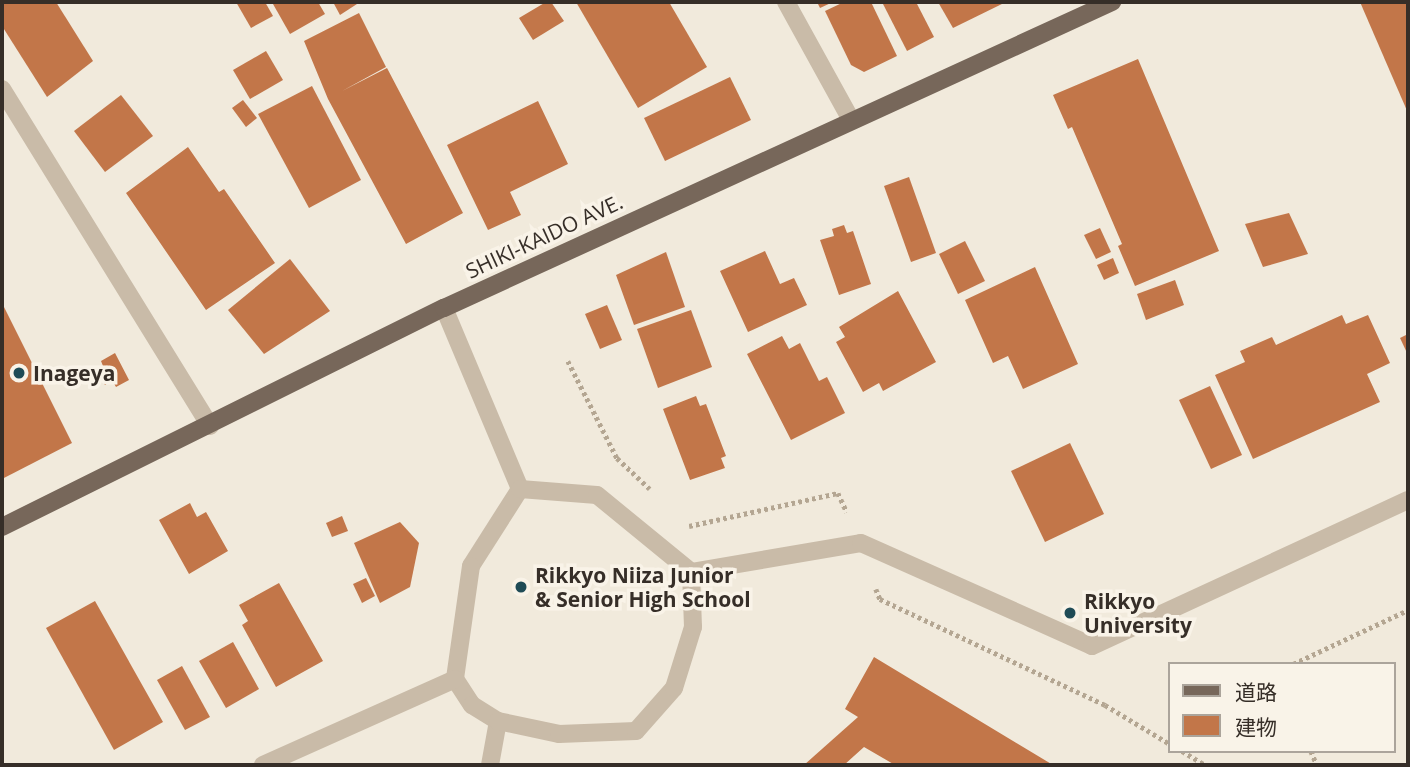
<!DOCTYPE html>
<html>
<head>
<meta charset="utf-8">
<style>
	body { margin:0 }
	#map { position:relative; width:1410px; height:767px; overflow:hidden; background:#f1eadc; font-family:"Open Sans","Noto Sans JP",sans-serif }
	div>[style] { position:absolute }
	.building>* { inset:0; background:#c27649 }
	.path>* { height:4.5px; margin-top:-2.25px; transform-origin:0; background:repeating-linear-gradient(90deg,#b4a692 0 3.5px,transparent 0 7px) }
	.minor>* { height:18px; margin:-9px; padding:0 9px; transform-origin:9px; border-radius:9px; background:#c9bba8 }
	.major>* { height:18px; margin:-9px; padding:0 9px; transform-origin:9px; border-radius:9px; background:#77675a }
	.dots>* { width:19px; height:19px; translate:-50% -50%; box-sizing:border-box; border:4px solid #f9f3e8; border-radius:50% }
	span { translate:-50% -50%; white-space:nowrap; text-align:center; line-height:1.15; -webkit-text-stroke:7px #f9f3e8; paint-order:stroke }
	.street-label { font-size:21px; color:#362e28 }
	.poi-label { font-size:21px; color:#362e28; font-weight:700 }
	.left { translate:0 -50%; text-align:left }
	.frame { position:absolute; inset:0; border:4px solid #362e28; pointer-events:none }
	.legend { position:absolute; left:1168px; top:662px; width:228px; height:91px; box-sizing:border-box; background:#f9f3e8; border:2px solid #aba49b; margin:0; padding:9px 12px; list-style:none; font-size:21px; color:#362e28 }
	.legend li { display:flex; align-items:center; gap:14px; height:35px }
	.legend b { width:35px; border:2px solid #aba49b }
</style>
</head>
<body>
<div id="map">
	<div class="building">
		<i style="clip-path:polygon(2px 2px,56px 2px,93px 61px,47px 97px,2px 26px)"></i>
		<i style="clip-path:polygon(236px 2px,265px 2px,273px 16px,251px 28px)"></i>
		<i style="clip-path:polygon(277px 2px,318px 2px,325px 14px,290px 34px,273px 4px)"></i>
		<i style="clip-path:polygon(333px 2px,356px 2px,357px 4px,340px 15px)"></i>
		<i style="clip-path:polygon(546px 2px,551px 2px,564px 21px,533px 40px,519px 18px)"></i>
		<i style="clip-path:polygon(576px 2px,669px 2px,707px 67px,638px 108px)"></i>
		<i style="clip-path:polygon(817px 2px,833px 2px,820px 8px)"></i>
		<i style="clip-path:polygon(844px 2px,871px 2px,897px 56px,864px 72px,851px 65px,825px 11px)"></i>
		<i style="clip-path:polygon(882px 2px,916px 2px,934px 37px,907px 51px)"></i>
		<i style="clip-path:polygon(938px 2px,1006px 2px,953px 28px)"></i>
		<i style="clip-path:polygon(1360px 2px,1408px 2px,1408px 113px)"></i>
		<i style="clip-path:polygon(359px 13px,386px 67px,342px 91px,387px 68px,463px 213px,406px 244px,328px 99px,304px 41px)"></i>
		<i style="clip-path:polygon(266px 51px,283px 80px,250px 99px,233px 70px)"></i>
		<i style="clip-path:polygon(1138px 59px,1219px 251px,1135px 286px,1118px 246px,1122px 244px,1072px 127px,1068px 129px,1053px 95px)"></i>
		<i style="clip-path:polygon(730px 77px,751px 120px,665px 161px,644px 118px)"></i>
		<i style="clip-path:polygon(312px 86px,361px 180px,309px 208px,258px 114px)"></i>
		<i style="clip-path:polygon(121px 95px,153px 136px,105px 172px,74px 131px)"></i>
		<i style="clip-path:polygon(243px 100px,257px 118px,246px 127px,232px 108px)"></i>
		<i style="clip-path:polygon(538px 101px,568px 164px,510px 192px,521px 215px,488px 230px,447px 145px)"></i>
		<i style="clip-path:polygon(188px 147px,219px 192px,224px 189px,275px 263px,206px 310px,126px 193px)"></i>
		<i style="clip-path:polygon(909px 177px,936px 253px,911px 262px,884px 186px)"></i>
		<i style="clip-path:polygon(1289px 213px,1308px 254px,1263px 267px,1245px 224px)"></i>
		<i style="clip-path:polygon(844px 225px,847px 233px,853px 231px,871px 284px,839px 295px,820px 240px,834px 236px,832px 229px)"></i>
		<i style="clip-path:polygon(1100px 228px,1111px 252px,1096px 259px,1084px 235px)"></i>
		<i style="clip-path:polygon(965px 241px,985px 281px,958px 294px,939px 254px)"></i>
		<i style="clip-path:polygon(765px 251px,780px 284px,794px 278px,807px 305px,748px 332px,720px 271px)"></i>
		<i style="clip-path:polygon(666px 252px,685px 307px,634px 325px,616px 275px)"></i>
		<i style="clip-path:polygon(1113px 258px,1119px 273px,1104px 280px,1097px 265px)"></i>
		<i style="clip-path:polygon(290px 259px,330px 311px,264px 354px,228px 310px)"></i>
		<i style="clip-path:polygon(1035px 267px,1078px 364px,1023px 389px,1008px 356px,993px 363px,965px 300px)"></i>
		<i style="clip-path:polygon(1175px 280px,1184px 305px,1146px 320px,1137px 294px)"></i>
		<i style="clip-path:polygon(898px 291px,936px 362px,883px 391px,879px 383px,863px 392px,836px 342px,845px 337px,839px 327px)"></i>
		<i style="clip-path:polygon(2px 303px,72px 443px,2px 479px)"></i>
		<i style="clip-path:polygon(607px 305px,622px 340px,600px 349px,585px 314px)"></i>
		<i style="clip-path:polygon(691px 310px,712px 367px,658px 388px,637px 329px)"></i>
		<i style="clip-path:polygon(1342px 315px,1346px 324px,1368px 315px,1390px 363px,1367px 374px,1380px 402px,1253px 459px,1215px 375px,1245px 362px,1240px 351px,1272px 337px,1276px 345px)"></i>
		<i style="clip-path:polygon(1408px 334px,1408px 355px,1400px 338px)"></i>
		<i style="clip-path:polygon(782px 336px,789px 349px,800px 343px,819px 381px,827px 377px,845px 413px,791px 440px,747px 354px)"></i>
		<i style="clip-path:polygon(115px 353px,129px 380px,116px 387px,112px 380px,105px 385px,99px 373px,105px 371px,101px 361px)"></i>
		<i style="clip-path:polygon(1210px 386px,1242px 455px,1211px 469px,1179px 400px)"></i>
		<i style="clip-path:polygon(696px 396px,700px 406px,706px 404px,726px 456px,721px 458px,725px 468px,690px 480px,663px 409px)"></i>
		<i style="clip-path:polygon(1070px 443px,1104px 514px,1045px 542px,1011px 471px)"></i>
		<i style="clip-path:polygon(190px 503px,197px 517px,206px 512px,228px 551px,189px 574px,159px 520px)"></i>
		<i style="clip-path:polygon(342px 516px,348px 531px,332px 537px,326px 523px)"></i>
		<i style="clip-path:polygon(400px 522px,419px 543px,410px 587px,380px 603px,354px 543px)"></i>
		<i style="clip-path:polygon(366px 578px,375px 596px,362px 603px,353px 584px)"></i>
		<i style="clip-path:polygon(279px 583px,323px 661px,276px 687px,242px 625px,248px 621px,239px 605px)"></i>
		<i style="clip-path:polygon(95px 601px,163px 722px,114px 750px,46px 628px)"></i>
		<i style="clip-path:polygon(233px 642px,259px 689px,226px 708px,199px 661px)"></i>
		<i style="clip-path:polygon(874px 657px,1053px 765px,895px 765px,864px 747px,844px 765px,804px 765px,858px 717px,845px 709px)"></i>
		<i style="clip-path:polygon(182px 666px,210px 717px,185px 730px,157px 680px)"></i>
	</div>
	<div class="path">
		<i style="left:568px;top:361px;width:109px;rotate:63.2deg"></i>
		<i style="left:617px;top:458px;width:45px;rotate:43.2deg"></i>
		<i style="left:689px;top:526px;width:153px;rotate:-12.5deg"></i>
		<i style="left:838px;top:493px;width:21px;rotate:65deg"></i>
		<i style="left:876px;top:589px;width:11px;rotate:68deg"></i>
		<i style="left:880px;top:599px;width:249px;rotate:25.2deg"></i>
		<i style="left:1105px;top:705px;width:76px;rotate:31deg"></i>
		<i style="left:1293px;top:664px;width:127px;rotate:-25.2deg"></i>
		<i style="left:1182px;top:751px;width:27px;rotate:31deg"></i>
		<i style="left:1311px;top:751px;width:15px;rotate:67deg"></i>
	</div>
	<div class="minor">
		<i style="left:786px;top:2px;width:132px;rotate:61.1deg"></i>
		<i style="left:2px;top:89px;width:396px;rotate:58.3deg"></i>
		<i style="left:444px;top:308px;width:196px;rotate:67.2deg"></i>
		<i style="left:520px;top:489px;width:91px;rotate:122.5deg"></i>
		<i style="left:471px;top:566px;width:114px;rotate:98.1deg"></i>
		<i style="left:455px;top:679px;width:31px;rotate:57deg"></i>
		<i style="left:472px;top:705px;width:31px;rotate:32deg"></i>
		<i style="left:498px;top:721px;width:45px;rotate:100.3deg"></i>
		<i style="left:520px;top:489px;width:77px;rotate:4.5deg"></i>
		<i style="left:597px;top:495px;width:122px;rotate:39.3deg"></i>
		<i style="left:691px;top:572px;width:172px;rotate:-9.7deg"></i>
		<i style="left:861px;top:543px;width:253px;rotate:24deg"></i>
		<i style="left:1092px;top:646px;width:348px;rotate:-24.8deg"></i>
		<i style="left:498px;top:721px;width:62px;rotate:12deg"></i>
		<i style="left:559px;top:734px;width:77px;rotate:-2.2deg"></i>
		<i style="left:636px;top:731px;width:57px;rotate:-48.5deg"></i>
		<i style="left:674px;top:688px;width:64px;rotate:-72.7deg"></i>
		<i style="left:693px;top:627px;width:55px;rotate:-92.1deg"></i>
		<i style="left:263px;top:765px;width:210px;rotate:-24.1deg"></i>
	</div>
	<div class="major">
		<i style="left:2px;top:527px;width:493px;rotate:-26.4deg"></i>
		<i style="left:444px;top:308px;width:735px;rotate:-24.61deg"></i>
	</div>
	<div class="dots">
		<i style="left:19px;top:373px;background:#1f4b56"></i>
		<i style="left:521px;top:587px;background:#1f4b56"></i>
		<i style="left:1070px;top:613px;background:#1f4b56"></i>
	</div>
	<div class="street-label">
		<span style="left:544px;top:236px;rotate:-25deg">SHIKI-KAIDO AVE.</span>
	</div>
	<div class="poi-label">
		<span class="left" style="left:33px;top:373px">Inageya</span>
		<span class="left" style="left:535px;top:587px">Rikkyo Niiza Junior<br>&amp; Senior High School</span>
		<span class="left" style="left:1084px;top:613px">Rikkyo<br>University</span>
	</div>
	<div class="frame"></div>
	<ul class="legend">
	<li><b style="height:9px;background:#77675a"></b>道路</li>
	<li><b style="height:19px;background:#c27649"></b>建物</li>
	</ul>
</div>
</body>
</html>
